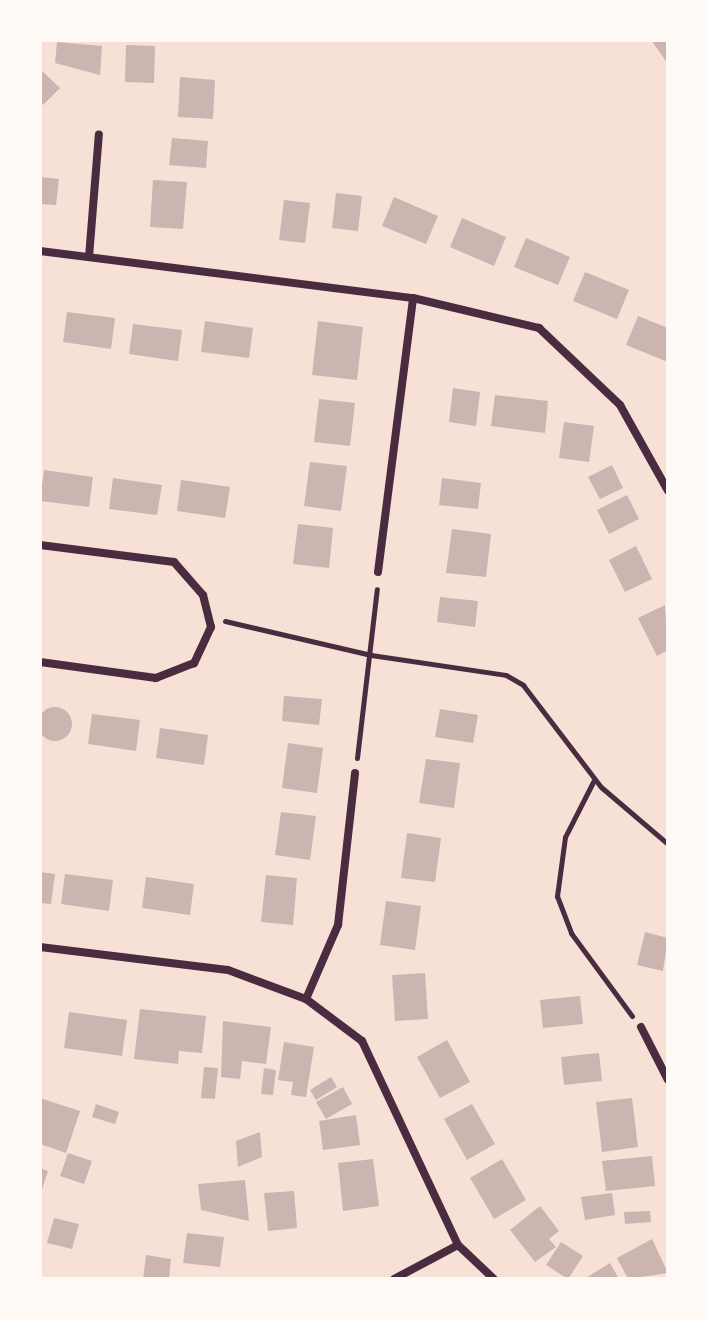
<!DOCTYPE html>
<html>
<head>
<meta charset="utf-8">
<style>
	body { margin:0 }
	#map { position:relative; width:708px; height:1319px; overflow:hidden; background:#f7e1d7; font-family:Mulish,sans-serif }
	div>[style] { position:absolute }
	.building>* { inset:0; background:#ccb4b1 }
	.round { border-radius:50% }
	.path>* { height:5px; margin:-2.5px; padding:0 2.5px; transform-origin:2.5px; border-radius:2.5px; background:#4a2c40 }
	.minor>* { height:8px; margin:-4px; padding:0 4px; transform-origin:4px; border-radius:4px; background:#4a2c40 }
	span { translate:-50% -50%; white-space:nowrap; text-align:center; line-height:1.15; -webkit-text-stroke:8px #fffaf5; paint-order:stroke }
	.frame { position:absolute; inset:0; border:42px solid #fffaf5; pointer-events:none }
</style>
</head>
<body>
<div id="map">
	<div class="building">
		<i style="clip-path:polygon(651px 40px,668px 40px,668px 64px)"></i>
		<i style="clip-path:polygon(57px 42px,102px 46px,100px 75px,55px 63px)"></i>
		<i style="clip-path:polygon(126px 45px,155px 46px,154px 83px,125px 82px)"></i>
		<i style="clip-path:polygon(40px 69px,60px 88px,43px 105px,40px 102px)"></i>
		<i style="clip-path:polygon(180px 77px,215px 80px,213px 119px,178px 117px)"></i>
		<i style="clip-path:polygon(172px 138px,208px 141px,206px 168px,169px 165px)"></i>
		<i style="clip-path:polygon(40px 177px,59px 179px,56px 205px,40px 204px)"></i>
		<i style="clip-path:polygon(153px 180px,187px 182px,183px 229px,150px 227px)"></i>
		<i style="clip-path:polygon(336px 193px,362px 196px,358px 231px,332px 228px)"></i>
		<i style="clip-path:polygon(394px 197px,438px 216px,426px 244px,382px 226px)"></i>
		<i style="clip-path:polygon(284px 200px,310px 203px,305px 243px,279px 240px)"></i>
		<i style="clip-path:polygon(462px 218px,506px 237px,494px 266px,450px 247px)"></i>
		<i style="clip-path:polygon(526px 238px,570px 257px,558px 285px,514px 267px)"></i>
		<i style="clip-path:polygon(585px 272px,629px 290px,617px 319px,573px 301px)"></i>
		<i style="clip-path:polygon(67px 312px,115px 318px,111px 349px,63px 342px)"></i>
		<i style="clip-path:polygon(638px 316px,668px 328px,668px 362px,626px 345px)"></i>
		<i style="clip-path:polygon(205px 321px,253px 328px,249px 358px,201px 352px)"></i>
		<i style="clip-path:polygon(318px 321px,363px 327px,357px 380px,312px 375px)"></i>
		<i style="clip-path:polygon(133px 324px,182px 330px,178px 361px,129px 354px)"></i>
		<i style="clip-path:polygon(453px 388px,480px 392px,476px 426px,449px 422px)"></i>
		<i style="clip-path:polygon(495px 395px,548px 401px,545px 433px,491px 426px)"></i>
		<i style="clip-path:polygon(319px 399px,355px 403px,350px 446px,314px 442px)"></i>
		<i style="clip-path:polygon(564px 422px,594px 426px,589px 462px,559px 458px)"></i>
		<i style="clip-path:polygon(310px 462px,347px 466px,341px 511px,304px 506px)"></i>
		<i style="clip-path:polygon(612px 465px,623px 488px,600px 499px,588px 477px)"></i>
		<i style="clip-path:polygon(44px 470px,93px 477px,89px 507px,40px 501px)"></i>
		<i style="clip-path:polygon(113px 478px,162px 485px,157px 515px,109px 509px)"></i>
		<i style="clip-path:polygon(442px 478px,481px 483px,478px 509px,439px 505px)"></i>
		<i style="clip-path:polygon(181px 480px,230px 487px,225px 518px,177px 511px)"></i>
		<i style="clip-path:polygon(627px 495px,639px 519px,609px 534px,597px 510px)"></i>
		<i style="clip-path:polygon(298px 524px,333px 528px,329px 568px,293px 564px)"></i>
		<i style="clip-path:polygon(452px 529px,491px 534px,486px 577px,446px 573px)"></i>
		<i style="clip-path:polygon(636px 546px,652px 579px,625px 592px,609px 560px)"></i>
		<i style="clip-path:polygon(440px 597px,478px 601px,475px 627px,437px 622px)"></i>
		<i style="clip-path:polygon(665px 605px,668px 650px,657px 656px,638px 618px)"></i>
		<i style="clip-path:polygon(284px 696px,322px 699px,319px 725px,282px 721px)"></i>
		<i class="round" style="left:38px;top:707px;width:34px;height:34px"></i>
		<i style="clip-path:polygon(440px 709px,478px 715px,473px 743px,435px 737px)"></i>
		<i style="clip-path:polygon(92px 714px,140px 720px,136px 751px,88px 744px)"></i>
		<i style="clip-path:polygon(160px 728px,208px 735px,204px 765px,156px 758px)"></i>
		<i style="clip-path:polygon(288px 743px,323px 748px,317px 793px,282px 788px)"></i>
		<i style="clip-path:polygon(426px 759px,460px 763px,454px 808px,419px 803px)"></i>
		<i style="clip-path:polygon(281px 812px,316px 816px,310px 860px,275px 855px)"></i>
		<i style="clip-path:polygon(407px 833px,441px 838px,435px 882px,401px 878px)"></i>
		<i style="clip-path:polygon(40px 872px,55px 874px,51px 904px,40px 903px)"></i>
		<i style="clip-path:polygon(65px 874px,113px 880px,109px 911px,61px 904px)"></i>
		<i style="clip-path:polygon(266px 875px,297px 878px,293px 925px,261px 922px)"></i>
		<i style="clip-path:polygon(146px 877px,194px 884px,190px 915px,142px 908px)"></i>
		<i style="clip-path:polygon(386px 901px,421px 906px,415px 950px,380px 945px)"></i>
		<i style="clip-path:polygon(645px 932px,668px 938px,663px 971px,637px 965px)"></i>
		<i style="clip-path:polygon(425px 973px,428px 1019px,395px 1021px,392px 975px)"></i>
		<i style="clip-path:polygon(580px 996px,583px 1024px,543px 1028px,540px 1000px)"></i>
		<i style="clip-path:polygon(140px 1009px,206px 1016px,202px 1053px,179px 1051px,178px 1064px,134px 1059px)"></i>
		<i style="clip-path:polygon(69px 1012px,127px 1020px,122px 1056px,64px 1048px)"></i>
		<i style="clip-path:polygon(223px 1021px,271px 1027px,266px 1064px,242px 1061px,240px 1079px,221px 1077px)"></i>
		<i style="clip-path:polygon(447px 1040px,470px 1082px,440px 1098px,417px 1057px)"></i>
		<i style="clip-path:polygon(284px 1042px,314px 1047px,306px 1097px,291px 1095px,293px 1082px,278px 1080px)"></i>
		<i style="clip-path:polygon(599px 1053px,602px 1081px,564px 1085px,561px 1057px)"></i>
		<i style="clip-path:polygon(204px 1067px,218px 1068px,215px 1099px,201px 1098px)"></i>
		<i style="clip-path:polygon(264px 1068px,276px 1070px,273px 1095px,261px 1094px)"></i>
		<i style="clip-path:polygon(331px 1077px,337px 1087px,316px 1100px,310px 1090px)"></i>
		<i style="clip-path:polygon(343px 1087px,352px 1104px,326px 1119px,316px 1102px)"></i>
		<i style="clip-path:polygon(40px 1098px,80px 1111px,66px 1153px,40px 1144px)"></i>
		<i style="clip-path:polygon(632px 1098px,638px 1147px,602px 1152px,596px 1102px)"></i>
		<i style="clip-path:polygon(96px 1104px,119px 1112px,115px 1124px,92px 1117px)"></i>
		<i style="clip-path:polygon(472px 1104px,495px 1144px,467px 1160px,444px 1119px)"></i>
		<i style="clip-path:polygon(356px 1115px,360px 1145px,323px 1150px,319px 1121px)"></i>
		<i style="clip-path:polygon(260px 1132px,262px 1157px,238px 1167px,236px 1141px)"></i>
		<i style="clip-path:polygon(68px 1153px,92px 1161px,84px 1184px,60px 1176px)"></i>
		<i style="clip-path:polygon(652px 1156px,655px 1186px,606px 1191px,602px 1161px)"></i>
		<i style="clip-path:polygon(373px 1159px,379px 1206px,343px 1211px,338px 1163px)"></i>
		<i style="clip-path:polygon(502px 1159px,526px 1200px,494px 1219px,470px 1178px)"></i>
		<i style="clip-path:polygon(40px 1168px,48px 1171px,41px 1193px,40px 1193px)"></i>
		<i style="clip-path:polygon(245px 1180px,249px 1221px,201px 1210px,198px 1184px)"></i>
		<i style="clip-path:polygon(294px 1191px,297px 1228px,268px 1231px,264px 1193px)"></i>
		<i style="clip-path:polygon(612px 1193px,615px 1215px,585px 1220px,581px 1197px)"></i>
		<i style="clip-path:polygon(540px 1206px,559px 1231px,549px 1239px,556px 1247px,535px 1262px,510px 1230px)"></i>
		<i style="clip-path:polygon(650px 1211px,651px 1222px,625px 1224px,624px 1212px)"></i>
		<i style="clip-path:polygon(54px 1218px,79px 1224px,72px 1249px,47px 1243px)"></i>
		<i style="clip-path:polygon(187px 1233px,224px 1237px,220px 1267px,183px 1263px)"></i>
		<i style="clip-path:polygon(652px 1239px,668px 1273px,628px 1279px,617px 1258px)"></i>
		<i style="clip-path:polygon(561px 1242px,583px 1256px,568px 1279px,546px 1265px)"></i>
		<i style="clip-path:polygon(146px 1255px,171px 1259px,169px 1279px,143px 1279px)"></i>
		<i style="clip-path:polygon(610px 1263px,619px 1279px,584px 1279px)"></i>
	</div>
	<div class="path">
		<i style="left:225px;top:621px;width:150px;rotate:13.1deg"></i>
		<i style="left:371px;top:655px;width:136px;rotate:8.4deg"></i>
		<i style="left:506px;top:675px;width:20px;rotate:30deg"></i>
		<i style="left:523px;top:685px;width:128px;rotate:52.6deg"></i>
		<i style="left:601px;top:787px;width:88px;rotate:40.4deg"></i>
		<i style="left:357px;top:758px;width:170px;rotate:-83.3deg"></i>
		<i style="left:594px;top:780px;width:64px;rotate:117deg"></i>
		<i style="left:565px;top:837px;width:60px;rotate:97.7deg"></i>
		<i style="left:557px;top:896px;width:40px;rotate:69deg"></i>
		<i style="left:571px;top:933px;width:103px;rotate:53.7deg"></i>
	</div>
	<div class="minor">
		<i style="left:40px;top:251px;width:376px;rotate:7.2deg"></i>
		<i style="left:413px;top:298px;width:130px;rotate:13.4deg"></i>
		<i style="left:539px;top:328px;width:112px;rotate:43.5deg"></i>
		<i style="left:620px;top:405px;width:98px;rotate:60.8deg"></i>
		<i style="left:89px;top:257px;width:123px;rotate:-85.4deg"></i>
		<i style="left:40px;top:545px;width:135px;rotate:7.2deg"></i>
		<i style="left:174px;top:562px;width:44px;rotate:48.7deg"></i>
		<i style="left:203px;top:595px;width:33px;rotate:76deg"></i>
		<i style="left:211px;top:627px;width:40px;rotate:115deg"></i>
		<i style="left:194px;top:663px;width:41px;rotate:158.5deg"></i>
		<i style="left:156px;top:678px;width:117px;rotate:-172.1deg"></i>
		<i style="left:378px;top:572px;width:276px;rotate:-82.7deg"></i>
		<i style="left:40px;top:947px;width:189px;rotate:7deg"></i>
		<i style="left:228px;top:970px;width:83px;rotate:20.4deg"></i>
		<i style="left:306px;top:999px;width:70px;rotate:36.9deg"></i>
		<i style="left:362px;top:1041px;width:225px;rotate:64.8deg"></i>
		<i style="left:458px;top:1245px;width:50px;rotate:43.4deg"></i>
		<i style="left:306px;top:999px;width:81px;rotate:-66.6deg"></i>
		<i style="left:338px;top:925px;width:153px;rotate:-83.6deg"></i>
		<i style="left:641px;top:1027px;width:59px;rotate:63deg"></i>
		<i style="left:394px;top:1279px;width:72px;rotate:-28deg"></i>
	</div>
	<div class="frame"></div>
</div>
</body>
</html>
